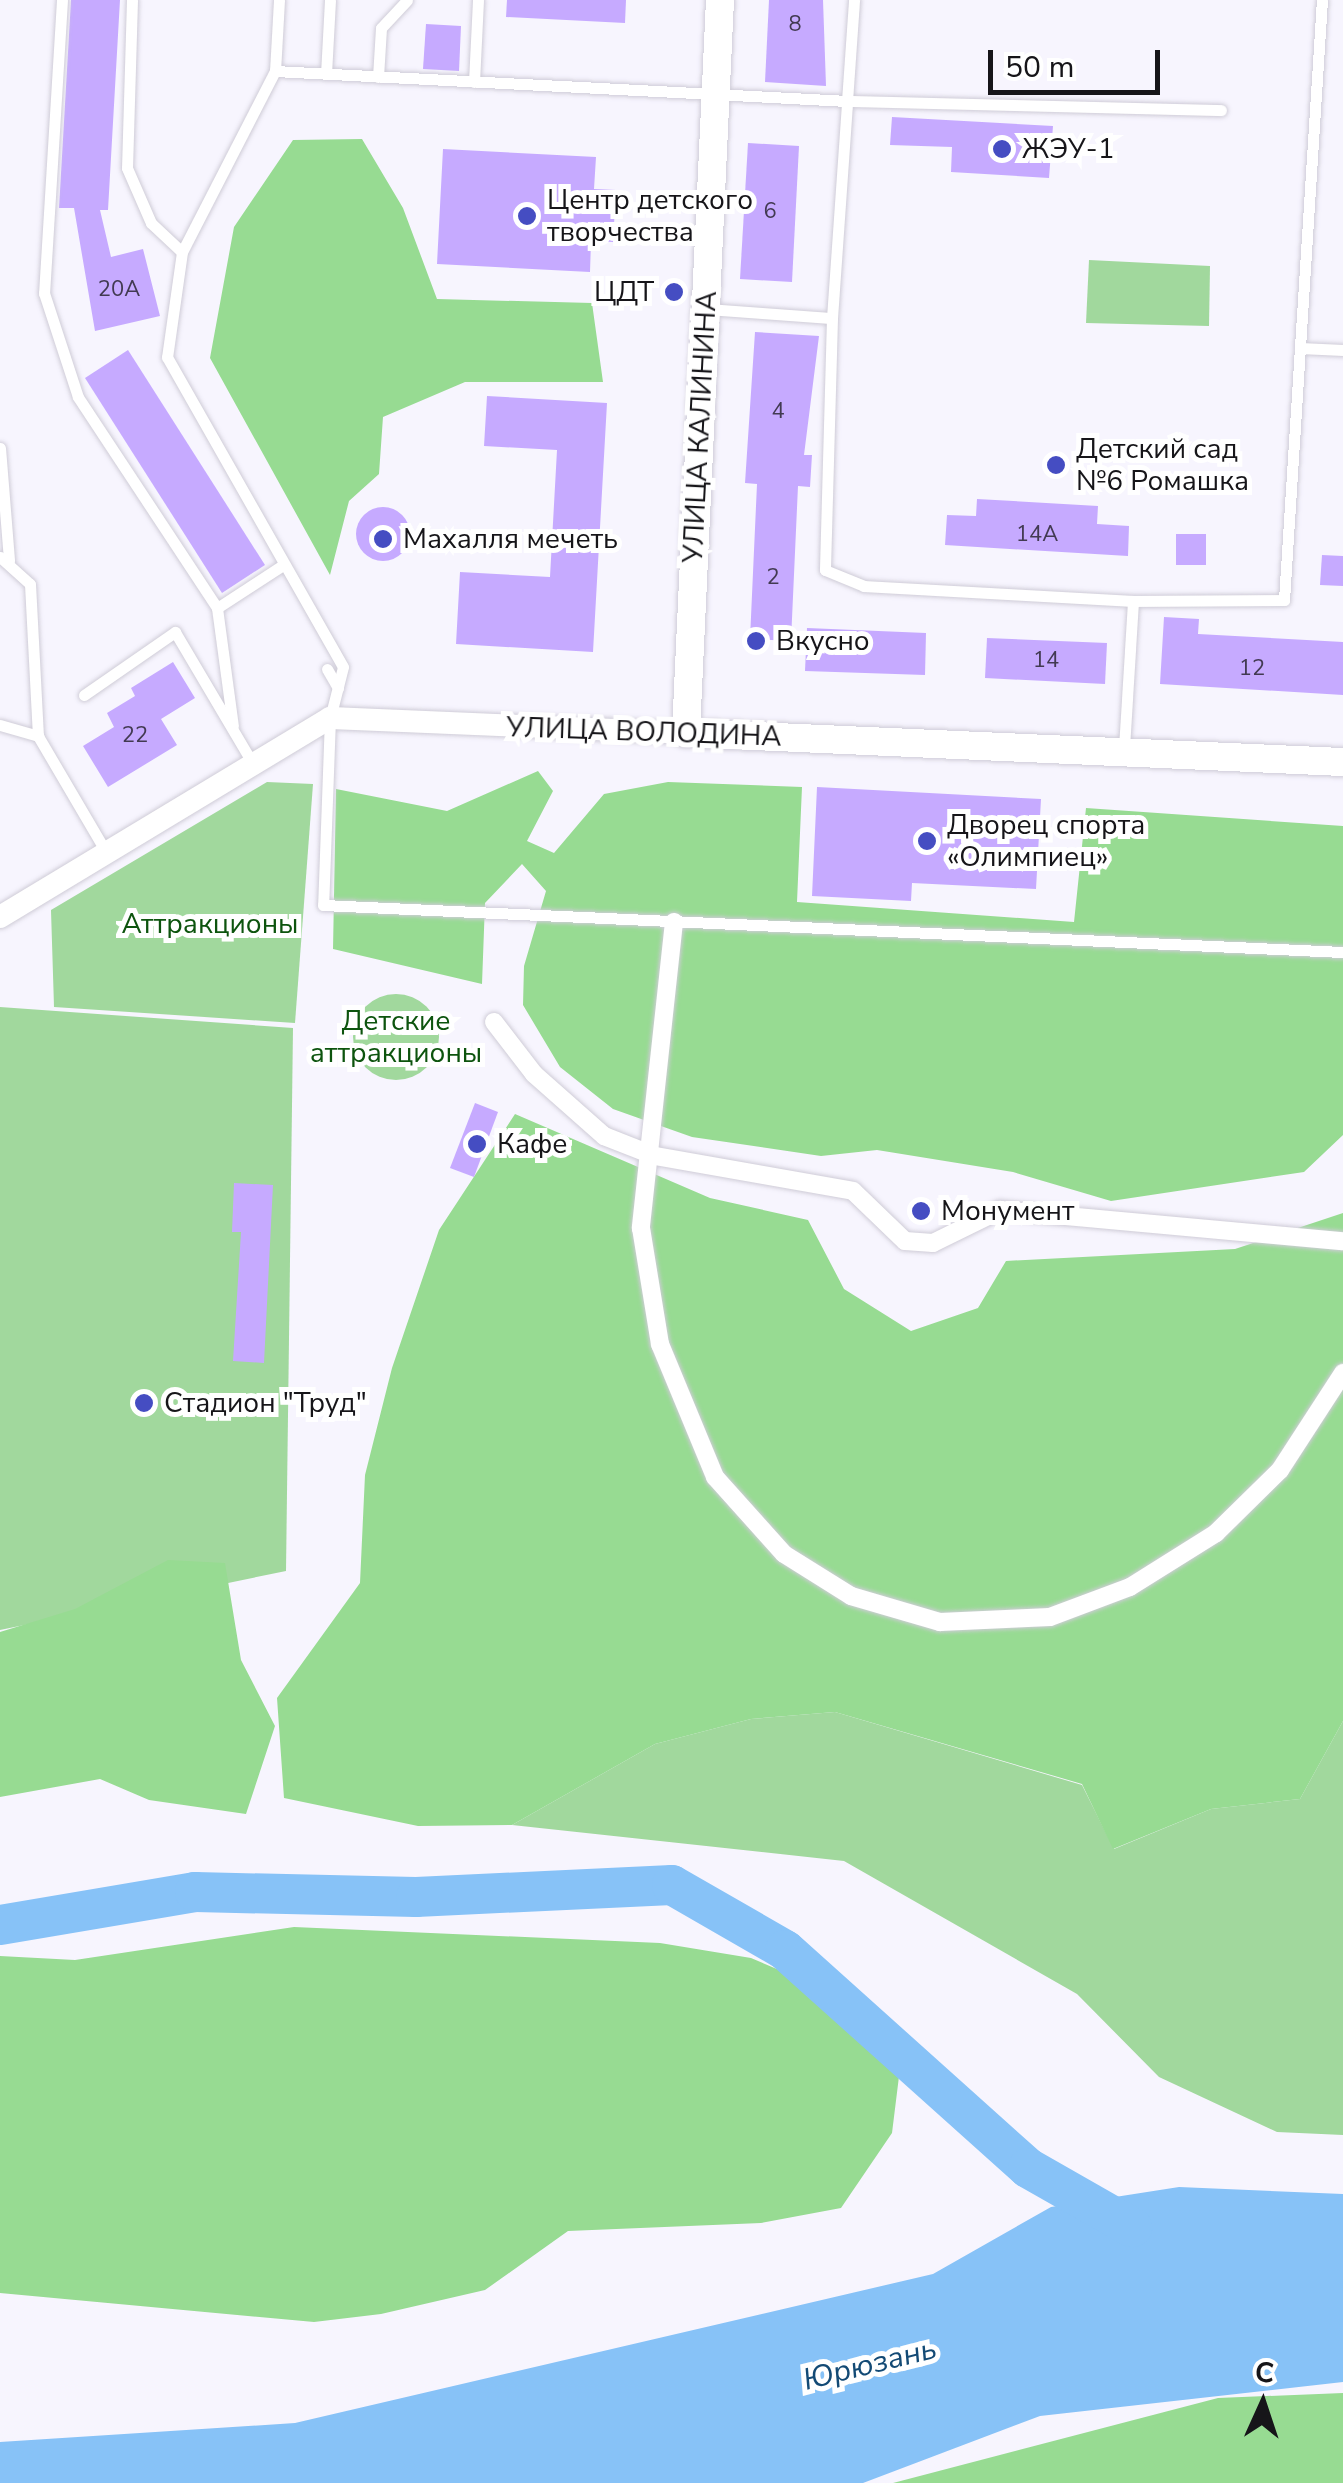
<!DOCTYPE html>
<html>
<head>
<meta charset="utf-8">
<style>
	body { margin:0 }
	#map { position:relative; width:1343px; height:2483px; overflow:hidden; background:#f7f5fe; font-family:"Nunito Sans",sans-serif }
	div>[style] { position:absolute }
	.green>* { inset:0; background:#a1d89d }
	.round { border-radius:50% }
	.forest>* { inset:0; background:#97db92 }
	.water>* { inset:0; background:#87c2f7 }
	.river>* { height:40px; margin:-20px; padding:0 20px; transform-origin:20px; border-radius:20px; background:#87c2f7 }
	.building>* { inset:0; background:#c6aaff }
	.roads { filter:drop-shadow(0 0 2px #cfccd7) drop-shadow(0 0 2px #cfccd7) }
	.service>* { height:11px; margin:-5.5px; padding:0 5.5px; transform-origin:5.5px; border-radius:5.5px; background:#fff }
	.pedestrian>* { height:18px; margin:-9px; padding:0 9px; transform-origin:9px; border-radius:9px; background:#fff }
	.minor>* { height:22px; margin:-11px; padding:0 11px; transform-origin:11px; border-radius:11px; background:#fff }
	.tertiary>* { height:28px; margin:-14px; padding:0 14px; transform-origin:14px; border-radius:14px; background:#fff }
	.dots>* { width:28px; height:28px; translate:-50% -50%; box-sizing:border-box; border:5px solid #fff; border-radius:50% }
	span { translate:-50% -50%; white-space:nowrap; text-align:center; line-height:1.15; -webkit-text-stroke:10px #fff; paint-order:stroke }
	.number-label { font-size:22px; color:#423a52 }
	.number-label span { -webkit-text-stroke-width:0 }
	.poi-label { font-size:28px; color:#161519 }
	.left { translate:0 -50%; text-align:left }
	.right { translate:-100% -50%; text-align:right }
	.street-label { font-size:28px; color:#161519 }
	.park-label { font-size:28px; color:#0d540e }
	.water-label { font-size:30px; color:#134a75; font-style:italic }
	.north { position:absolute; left:1213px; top:2353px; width:100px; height:100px; -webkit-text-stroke:8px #fff; paint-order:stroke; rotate:3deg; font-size:28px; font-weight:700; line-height:40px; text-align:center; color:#161519 }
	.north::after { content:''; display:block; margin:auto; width:35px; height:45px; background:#161519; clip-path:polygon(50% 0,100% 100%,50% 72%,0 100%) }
	.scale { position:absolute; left:988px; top:50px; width:172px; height:45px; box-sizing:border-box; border:5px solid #161519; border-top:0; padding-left:12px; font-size:30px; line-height:35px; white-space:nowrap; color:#161519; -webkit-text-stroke:8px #fff; paint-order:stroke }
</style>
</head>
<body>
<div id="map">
	<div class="green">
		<i style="clip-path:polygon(1089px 260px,1210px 266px,1209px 326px,1086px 323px)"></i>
		<i style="clip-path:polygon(267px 782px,313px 784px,295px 1023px,54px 1007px,51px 910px)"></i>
		<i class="round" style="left:353px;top:994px;width:86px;height:86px"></i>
		<i style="clip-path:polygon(0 1007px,293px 1028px,286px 1571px,0 1630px)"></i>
		<i style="clip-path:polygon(835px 1712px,1082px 1785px,1114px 1849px,1211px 1809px,1300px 1799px,1343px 1721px,1343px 2135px,1277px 2132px,1159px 2077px,1077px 1994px,844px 1861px,512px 1825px,655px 1744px,751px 1719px)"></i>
	</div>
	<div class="forest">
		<i style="clip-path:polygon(362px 139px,403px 208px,437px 299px,592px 303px,603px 382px,465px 382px,383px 417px,379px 474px,349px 501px,330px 575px,210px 358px,234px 227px,293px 140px)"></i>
		<i style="clip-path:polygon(538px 771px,553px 791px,527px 841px,554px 853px,604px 794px,668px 782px,802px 787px,797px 902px,1074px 922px,1086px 808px,1343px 826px,1343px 1135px,1304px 1172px,1111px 1201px,1013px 1172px,877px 1150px,821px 1156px,692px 1137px,613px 1109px,560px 1067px,523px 1005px,524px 966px,546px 891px,522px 864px,485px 903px,482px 984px,333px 949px,336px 789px,447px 811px)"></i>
		<i style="clip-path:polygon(515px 1114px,710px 1198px,808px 1220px,844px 1289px,911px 1331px,978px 1308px,1006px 1261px,1235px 1249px,1343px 1213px,1343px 1721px,1300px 1799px,1211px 1809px,1113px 1849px,1082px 1784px,835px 1712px,751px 1719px,655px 1744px,512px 1825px,418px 1826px,284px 1798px,277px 1698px,360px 1583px,365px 1475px,392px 1368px,439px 1230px)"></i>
		<i style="clip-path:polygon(168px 1560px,225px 1563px,241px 1660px,275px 1726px,246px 1814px,149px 1800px,100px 1779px,0 1797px,0 1632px,75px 1609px)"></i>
		<i style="clip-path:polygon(294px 1927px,660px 1943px,751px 1958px,843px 1997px,903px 2044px,892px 2133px,841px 2208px,761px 2223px,568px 2231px,485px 2290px,381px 2314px,314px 2322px,0 2293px,0 1956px,75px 1960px)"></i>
		<i style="clip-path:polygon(1343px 2393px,1343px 2483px,893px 2483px,1218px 2398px)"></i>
	</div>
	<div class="water">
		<i style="clip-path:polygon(1179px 2187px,1343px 2194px,1343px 2382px,1040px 2416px,863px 2483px,0 2483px,0 2442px,295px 2423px,933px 2274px,1051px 2207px)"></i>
	</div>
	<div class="river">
		<i style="left:0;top:1925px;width:198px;rotate:-9.6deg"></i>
		<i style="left:195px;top:1892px;width:221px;rotate:1.3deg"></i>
		<i style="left:416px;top:1897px;width:256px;rotate:-2.7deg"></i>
		<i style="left:672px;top:1885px;width:130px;rotate:29.9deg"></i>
		<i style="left:785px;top:1950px;width:326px;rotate:41.9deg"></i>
		<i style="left:1028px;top:2168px;width:120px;rotate:29.6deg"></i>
	</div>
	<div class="building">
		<i style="clip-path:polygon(71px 0,120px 0,108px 210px,100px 210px,111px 257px,143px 249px,160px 316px,95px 331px,74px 208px,59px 208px)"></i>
		<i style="clip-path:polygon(507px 0,626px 0,625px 23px,506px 17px)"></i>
		<i style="clip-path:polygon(769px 0,823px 0,826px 86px,765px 82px)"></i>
		<i style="clip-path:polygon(426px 24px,461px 26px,459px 71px,423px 69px)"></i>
		<i style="clip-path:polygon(892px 117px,1053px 126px,1049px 178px,951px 172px,952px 147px,890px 145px)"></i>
		<i style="clip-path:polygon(748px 143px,799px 146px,792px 282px,740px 279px)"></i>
		<i style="clip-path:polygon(443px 149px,596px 157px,594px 189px,616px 190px,613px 242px,591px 241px,590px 272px,437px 264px)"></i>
		<i style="clip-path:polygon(755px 332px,819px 336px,804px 455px,812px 455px,810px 487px,798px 486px,791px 641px,750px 639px,757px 484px,745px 483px)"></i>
		<i style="clip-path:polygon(128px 350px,265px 565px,222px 593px,85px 378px)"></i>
		<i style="clip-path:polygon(487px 396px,607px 403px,593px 652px,456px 644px,460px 572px,550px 577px,557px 450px,484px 446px)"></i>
		<i style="clip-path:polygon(977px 499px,1098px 506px,1097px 524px,1129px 526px,1128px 556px,945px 545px,947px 515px,976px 516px)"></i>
		<i class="round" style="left:356px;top:507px;width:54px;height:54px"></i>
		<i style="clip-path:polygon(1176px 534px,1206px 534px,1206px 565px,1176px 565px)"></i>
		<i style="clip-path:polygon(1322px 555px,1343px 556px,1343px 586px,1320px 585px)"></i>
		<i style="clip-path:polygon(1164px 617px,1199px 619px,1198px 634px,1343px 642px,1343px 695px,1160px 684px)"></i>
		<i style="clip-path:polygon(807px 628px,926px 633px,925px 675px,805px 671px)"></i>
		<i style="clip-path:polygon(987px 638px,1107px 643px,1105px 684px,985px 678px)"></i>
		<i style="clip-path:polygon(173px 662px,195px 698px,161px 719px,177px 745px,108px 787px,83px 746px,114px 727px,107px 713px,135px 696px,131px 688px)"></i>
		<i style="clip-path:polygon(817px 787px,1041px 799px,1036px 889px,912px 883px,911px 901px,812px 896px)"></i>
		<i style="clip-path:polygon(475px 1103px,498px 1112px,474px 1177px,450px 1168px)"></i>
		<i style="clip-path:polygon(234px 1183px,273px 1185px,264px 1363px,233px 1361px,241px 1232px,232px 1232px)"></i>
	</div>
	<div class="roads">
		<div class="service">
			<i style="left:62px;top:0;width:294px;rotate:93.5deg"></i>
			<i style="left:44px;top:293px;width:109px;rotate:71.9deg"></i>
			<i style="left:78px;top:397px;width:253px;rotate:56.6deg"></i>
			<i style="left:217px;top:608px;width:119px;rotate:82.3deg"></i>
			<i style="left:132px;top:0;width:168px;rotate:91.7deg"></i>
			<i style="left:127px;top:168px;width:60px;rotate:66.4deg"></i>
			<i style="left:151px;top:223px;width:42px;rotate:43.1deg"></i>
			<i style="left:279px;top:0;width:71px;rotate:93.2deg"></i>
			<i style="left:275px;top:71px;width:573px;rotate:3deg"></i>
			<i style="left:847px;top:101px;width:101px;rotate:-86deg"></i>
			<i style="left:275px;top:71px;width:203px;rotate:117.2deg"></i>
			<i style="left:182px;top:252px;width:106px;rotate:98.1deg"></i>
			<i style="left:167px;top:357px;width:356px;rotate:60.4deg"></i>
			<i style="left:343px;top:667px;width:53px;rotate:104.3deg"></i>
			<i style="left:330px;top:718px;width:187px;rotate:92.1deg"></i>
			<i style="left:323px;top:905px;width:1021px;rotate:2.64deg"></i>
			<i style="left:326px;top:74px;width:74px;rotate:-86.9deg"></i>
			<i style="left:378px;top:77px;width:49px;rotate:-86.5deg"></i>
			<i style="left:381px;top:28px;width:38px;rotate:-47deg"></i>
			<i style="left:474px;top:82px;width:82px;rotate:-87.2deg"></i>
			<i style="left:706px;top:309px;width:126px;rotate:4.1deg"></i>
			<i style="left:832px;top:318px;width:252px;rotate:91.6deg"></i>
			<i style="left:825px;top:570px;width:42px;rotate:22.3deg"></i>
			<i style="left:864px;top:586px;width:269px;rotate:3.2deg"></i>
			<i style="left:1133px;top:601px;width:149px;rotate:93.5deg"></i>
			<i style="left:832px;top:318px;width:218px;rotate:-86deg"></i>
			<i style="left:847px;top:101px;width:374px;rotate:1.4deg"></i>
			<i style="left:1300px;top:348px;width:43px;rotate:2.7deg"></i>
			<i style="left:0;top:448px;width:113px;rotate:85.4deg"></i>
			<i style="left:0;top:557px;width:40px;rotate:42deg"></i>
			<i style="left:30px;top:584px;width:152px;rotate:87deg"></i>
			<i style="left:1133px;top:601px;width:151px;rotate:-0.4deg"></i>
			<i style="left:1284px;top:600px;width:601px;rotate:-86.38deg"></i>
			<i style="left:217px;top:608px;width:79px;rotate:-33.1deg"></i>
			<i style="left:327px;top:669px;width:22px;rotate:60deg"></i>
			<i style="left:84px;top:695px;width:111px;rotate:-34.7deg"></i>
			<i style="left:175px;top:632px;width:151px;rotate:59.4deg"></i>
			<i style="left:0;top:725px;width:40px;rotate:16deg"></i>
			<i style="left:38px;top:736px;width:129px;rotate:59.6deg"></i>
		</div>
		<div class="pedestrian">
			<i style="left:674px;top:922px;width:308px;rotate:96.2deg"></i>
			<i style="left:641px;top:1228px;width:118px;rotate:80.7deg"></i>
			<i style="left:660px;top:1344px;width:144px;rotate:67.5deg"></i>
			<i style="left:715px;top:1477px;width:103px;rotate:48.1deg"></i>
			<i style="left:784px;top:1554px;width:79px;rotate:32.1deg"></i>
			<i style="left:851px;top:1596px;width:93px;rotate:16.3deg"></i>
			<i style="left:940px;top:1622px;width:110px;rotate:-2.6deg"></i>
			<i style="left:1050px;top:1617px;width:85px;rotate:-20.6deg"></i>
			<i style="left:1130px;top:1587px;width:102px;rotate:-32.1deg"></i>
			<i style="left:1216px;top:1533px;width:90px;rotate:-44.5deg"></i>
			<i style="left:1280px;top:1470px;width:116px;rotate:-57deg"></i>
			<i style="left:494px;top:1022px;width:66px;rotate:52.4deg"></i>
			<i style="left:534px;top:1074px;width:94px;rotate:41.5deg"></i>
			<i style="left:604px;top:1136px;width:55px;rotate:21.4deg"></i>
			<i style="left:655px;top:1156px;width:201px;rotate:10deg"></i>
			<i style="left:853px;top:1191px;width:72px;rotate:43.9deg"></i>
			<i style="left:905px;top:1241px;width:28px;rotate:4deg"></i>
			<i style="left:933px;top:1243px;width:75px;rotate:-26.2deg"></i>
			<i style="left:1000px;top:1210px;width:344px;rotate:5.2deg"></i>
		</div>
		<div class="minor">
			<i style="left:0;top:917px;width:385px;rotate:-31.1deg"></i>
			<i style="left:330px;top:718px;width:356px;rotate:2.4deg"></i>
		</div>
		<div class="tertiary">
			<i style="left:720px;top:0;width:734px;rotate:92.66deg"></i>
			<i style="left:686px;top:733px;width:658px;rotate:2.53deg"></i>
		</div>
	</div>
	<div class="dots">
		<i style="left:1002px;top:149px;background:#454dc2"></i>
		<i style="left:527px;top:216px;background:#454dc2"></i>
		<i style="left:674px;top:292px;background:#454dc2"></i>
		<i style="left:1056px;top:465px;background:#454dc2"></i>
		<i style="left:383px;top:539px;background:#454dc2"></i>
		<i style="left:756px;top:641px;background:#454dc2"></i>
		<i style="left:927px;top:841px;background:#454dc2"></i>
		<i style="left:477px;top:1144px;background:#454dc2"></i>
		<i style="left:921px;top:1211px;background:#454dc2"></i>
		<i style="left:144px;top:1403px;background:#454dc2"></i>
	</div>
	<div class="number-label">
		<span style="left:795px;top:25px">8</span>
		<span style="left:770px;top:212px">6</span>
		<span style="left:119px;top:290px">20А</span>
		<span style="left:778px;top:412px">4</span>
		<span style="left:1037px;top:535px">14А</span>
		<span style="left:773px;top:578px">2</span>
		<span style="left:1046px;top:661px">14</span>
		<span style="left:1252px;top:669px">12</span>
		<span style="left:135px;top:736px">22</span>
	</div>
	<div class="poi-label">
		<span class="left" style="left:1022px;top:149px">ЖЭУ-1</span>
		<span class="left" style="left:547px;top:216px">Центр детского<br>творчества</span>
		<span class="right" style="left:654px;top:292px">ЦДТ</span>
		<span class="left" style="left:1076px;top:465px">Детский сад<br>№6 Ромашка</span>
		<span class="left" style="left:403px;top:539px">Махалля мечеть</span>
		<span class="left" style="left:776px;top:641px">Вкусно</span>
		<span class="left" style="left:947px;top:841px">Дворец спорта<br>«Олимпиец»</span>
		<span class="left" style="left:497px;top:1144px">Кафе</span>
		<span class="left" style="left:941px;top:1211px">Монумент</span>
		<span class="left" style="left:164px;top:1403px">Стадион "Труд"</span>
	</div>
	<div class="street-label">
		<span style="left:700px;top:427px;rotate:-87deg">УЛИЦА КАЛИНИНА</span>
		<span style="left:644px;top:732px;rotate:2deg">УЛИЦА ВОЛОДИНА</span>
	</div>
	<div class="park-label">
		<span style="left:210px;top:924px">Аттракционы</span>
		<span style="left:396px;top:1037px">Детские<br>аттракционы</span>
	</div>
	<div class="water-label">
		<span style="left:870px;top:2365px;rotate:-14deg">Юрюзань</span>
	</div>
	<div class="north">С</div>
	<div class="scale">50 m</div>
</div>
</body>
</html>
